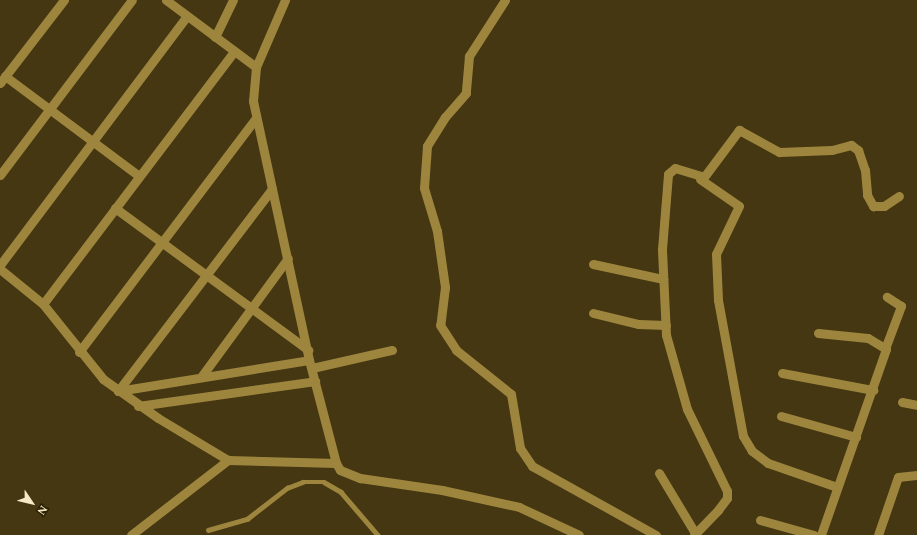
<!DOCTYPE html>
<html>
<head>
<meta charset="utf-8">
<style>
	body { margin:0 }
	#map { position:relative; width:917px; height:535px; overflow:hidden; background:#443711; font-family:Spectral,serif }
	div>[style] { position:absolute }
	.lane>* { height:4.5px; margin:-2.25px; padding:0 2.25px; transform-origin:2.25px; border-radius:2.25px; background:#9e853e }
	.street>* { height:9px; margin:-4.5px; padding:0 4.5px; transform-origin:4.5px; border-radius:4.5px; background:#9e853e }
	span { translate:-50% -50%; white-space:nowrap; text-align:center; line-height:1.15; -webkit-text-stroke:4px #291f01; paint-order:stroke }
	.north { position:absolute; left:12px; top:483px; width:40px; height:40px; -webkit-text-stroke:3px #291f01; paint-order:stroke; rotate:125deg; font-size:11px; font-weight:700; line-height:16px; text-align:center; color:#f6e9c6 }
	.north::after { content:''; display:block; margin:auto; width:14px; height:18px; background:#f6e9c6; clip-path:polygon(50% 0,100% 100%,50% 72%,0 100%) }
</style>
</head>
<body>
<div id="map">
	<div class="lane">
		<i style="left:208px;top:530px;width:41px;rotate:-15.8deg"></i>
		<i style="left:247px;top:519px;width:51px;rotate:-37.8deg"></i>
		<i style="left:287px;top:488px;width:17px;rotate:-21deg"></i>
		<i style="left:303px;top:482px;width:21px"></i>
		<i style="left:324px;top:482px;width:20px;rotate:30deg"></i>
		<i style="left:341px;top:492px;width:57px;rotate:49.3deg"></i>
	</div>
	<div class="street">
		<i style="left:166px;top:0;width:112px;rotate:36.7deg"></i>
		<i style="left:285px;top:0;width:73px;rotate:113.4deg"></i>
		<i style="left:256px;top:67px;width:34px;rotate:95deg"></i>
		<i style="left:253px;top:101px;width:265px;rotate:77.8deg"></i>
		<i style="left:309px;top:360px;width:106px;rotate:75.3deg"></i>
		<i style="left:505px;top:0;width:67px;rotate:122.7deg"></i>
		<i style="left:469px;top:56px;width:37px;rotate:95deg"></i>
		<i style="left:466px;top:93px;width:32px;rotate:131deg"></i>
		<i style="left:445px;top:117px;width:34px;rotate:122deg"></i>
		<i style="left:427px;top:146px;width:42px;rotate:94.1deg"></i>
		<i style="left:424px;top:188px;width:45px;rotate:73.2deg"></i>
		<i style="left:437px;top:231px;width:57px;rotate:81.9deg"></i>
		<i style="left:445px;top:287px;width:38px;rotate:97deg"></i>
		<i style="left:440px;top:325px;width:30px;rotate:57deg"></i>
		<i style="left:456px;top:350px;width:70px;rotate:38.7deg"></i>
		<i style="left:511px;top:394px;width:55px;rotate:80.5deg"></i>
		<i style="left:520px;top:448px;width:22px;rotate:56deg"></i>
		<i style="left:532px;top:466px;width:142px;rotate:29.1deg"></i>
		<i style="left:215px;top:37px;width:41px;rotate:-64.1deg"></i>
		<i style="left:5px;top:76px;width:167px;rotate:36.7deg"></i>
		<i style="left:0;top:83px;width:105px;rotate:-52.4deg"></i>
		<i style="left:0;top:175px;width:219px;rotate:-53deg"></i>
		<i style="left:700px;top:179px;width:47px;rotate:34.7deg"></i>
		<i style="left:739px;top:206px;width:53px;rotate:115.6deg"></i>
		<i style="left:716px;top:254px;width:46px;rotate:87.5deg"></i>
		<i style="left:718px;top:300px;width:138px;rotate:79.6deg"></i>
		<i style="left:743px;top:436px;width:17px;rotate:59deg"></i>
		<i style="left:752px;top:451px;width:20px;rotate:37deg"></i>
		<i style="left:768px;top:463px;width:73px;rotate:19.2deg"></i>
		<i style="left:115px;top:208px;width:240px;rotate:36.3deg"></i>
		<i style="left:593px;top:264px;width:72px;rotate:12.1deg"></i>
		<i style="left:0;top:265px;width:311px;rotate:-53.1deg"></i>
		<i style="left:0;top:269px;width:55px;rotate:39.1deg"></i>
		<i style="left:43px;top:304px;width:96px;rotate:51.3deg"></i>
		<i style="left:103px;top:379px;width:67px;rotate:35.3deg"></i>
		<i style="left:158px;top:418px;width:82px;rotate:31deg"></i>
		<i style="left:43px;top:304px;width:317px;rotate:-52.9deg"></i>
		<i style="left:593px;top:313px;width:46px;rotate:13.7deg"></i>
		<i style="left:638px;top:324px;width:28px;rotate:2deg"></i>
		<i style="left:818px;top:333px;width:50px;rotate:5.7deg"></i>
		<i style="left:868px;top:338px;width:21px;rotate:31deg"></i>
		<i style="left:886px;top:349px;width:197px;rotate:109.3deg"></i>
		<i style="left:886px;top:346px;width:43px;rotate:-69.4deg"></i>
		<i style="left:901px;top:306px;width:17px;rotate:-147deg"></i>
		<i style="left:79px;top:352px;width:293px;rotate:-52.9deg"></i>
		<i style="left:312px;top:368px;width:82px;rotate:-12.7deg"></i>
		<i style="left:782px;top:373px;width:93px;rotate:10.6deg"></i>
		<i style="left:201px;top:377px;width:147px;rotate:-53.8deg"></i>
		<i style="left:118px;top:391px;width:254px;rotate:-52.7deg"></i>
		<i style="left:118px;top:391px;width:193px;rotate:-9.2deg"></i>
		<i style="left:902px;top:402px;width:15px;rotate:11deg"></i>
		<i style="left:138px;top:406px;width:179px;rotate:-8deg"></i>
		<i style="left:781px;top:416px;width:78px;rotate:15.6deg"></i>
		<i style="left:659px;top:473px;width:70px;rotate:59deg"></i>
		<i style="left:760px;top:520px;width:56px;rotate:15.5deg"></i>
		<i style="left:131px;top:535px;width:123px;rotate:-37.7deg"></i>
		<i style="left:228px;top:460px;width:108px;rotate:1.6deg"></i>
		<i style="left:336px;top:463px;width:8px;rotate:60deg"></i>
		<i style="left:340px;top:470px;width:22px;rotate:22deg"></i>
		<i style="left:360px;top:478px;width:83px;rotate:8.3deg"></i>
		<i style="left:442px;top:490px;width:79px;rotate:12.4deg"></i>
		<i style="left:519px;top:507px;width:66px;rotate:25deg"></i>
		<i style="left:694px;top:535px;width:35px;rotate:-46deg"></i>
		<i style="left:718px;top:510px;width:15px;rotate:-53deg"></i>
		<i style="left:727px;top:498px;width:7px;rotate:-90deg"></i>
		<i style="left:727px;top:491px;width:91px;rotate:-116deg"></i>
		<i style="left:687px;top:409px;width:77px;rotate:-105.8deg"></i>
		<i style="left:666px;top:335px;width:86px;rotate:-92.7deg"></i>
		<i style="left:662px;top:249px;width:75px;rotate:-85.4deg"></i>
		<i style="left:668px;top:174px;width:9px;rotate:-41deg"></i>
		<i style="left:675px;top:168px;width:30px;rotate:17deg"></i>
		<i style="left:704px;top:177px;width:59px;rotate:-53.3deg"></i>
		<i style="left:739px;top:130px;width:46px;rotate:28.8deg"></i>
		<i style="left:779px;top:152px;width:53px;rotate:-2.2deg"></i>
		<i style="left:832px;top:150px;width:20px;rotate:-15deg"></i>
		<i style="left:851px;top:145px;width:9px;rotate:36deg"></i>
		<i style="left:858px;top:150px;width:21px;rotate:71deg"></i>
		<i style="left:865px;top:170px;width:25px;rotate:85deg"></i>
		<i style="left:867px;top:195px;width:13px;rotate:61deg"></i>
		<i style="left:873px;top:206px;width:11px"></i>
		<i style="left:884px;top:206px;width:18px;rotate:-34deg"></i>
		<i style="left:878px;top:535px;width:61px;rotate:-71deg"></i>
		<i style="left:898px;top:477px;width:19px;rotate:-6deg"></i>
	</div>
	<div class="north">N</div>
</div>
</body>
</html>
